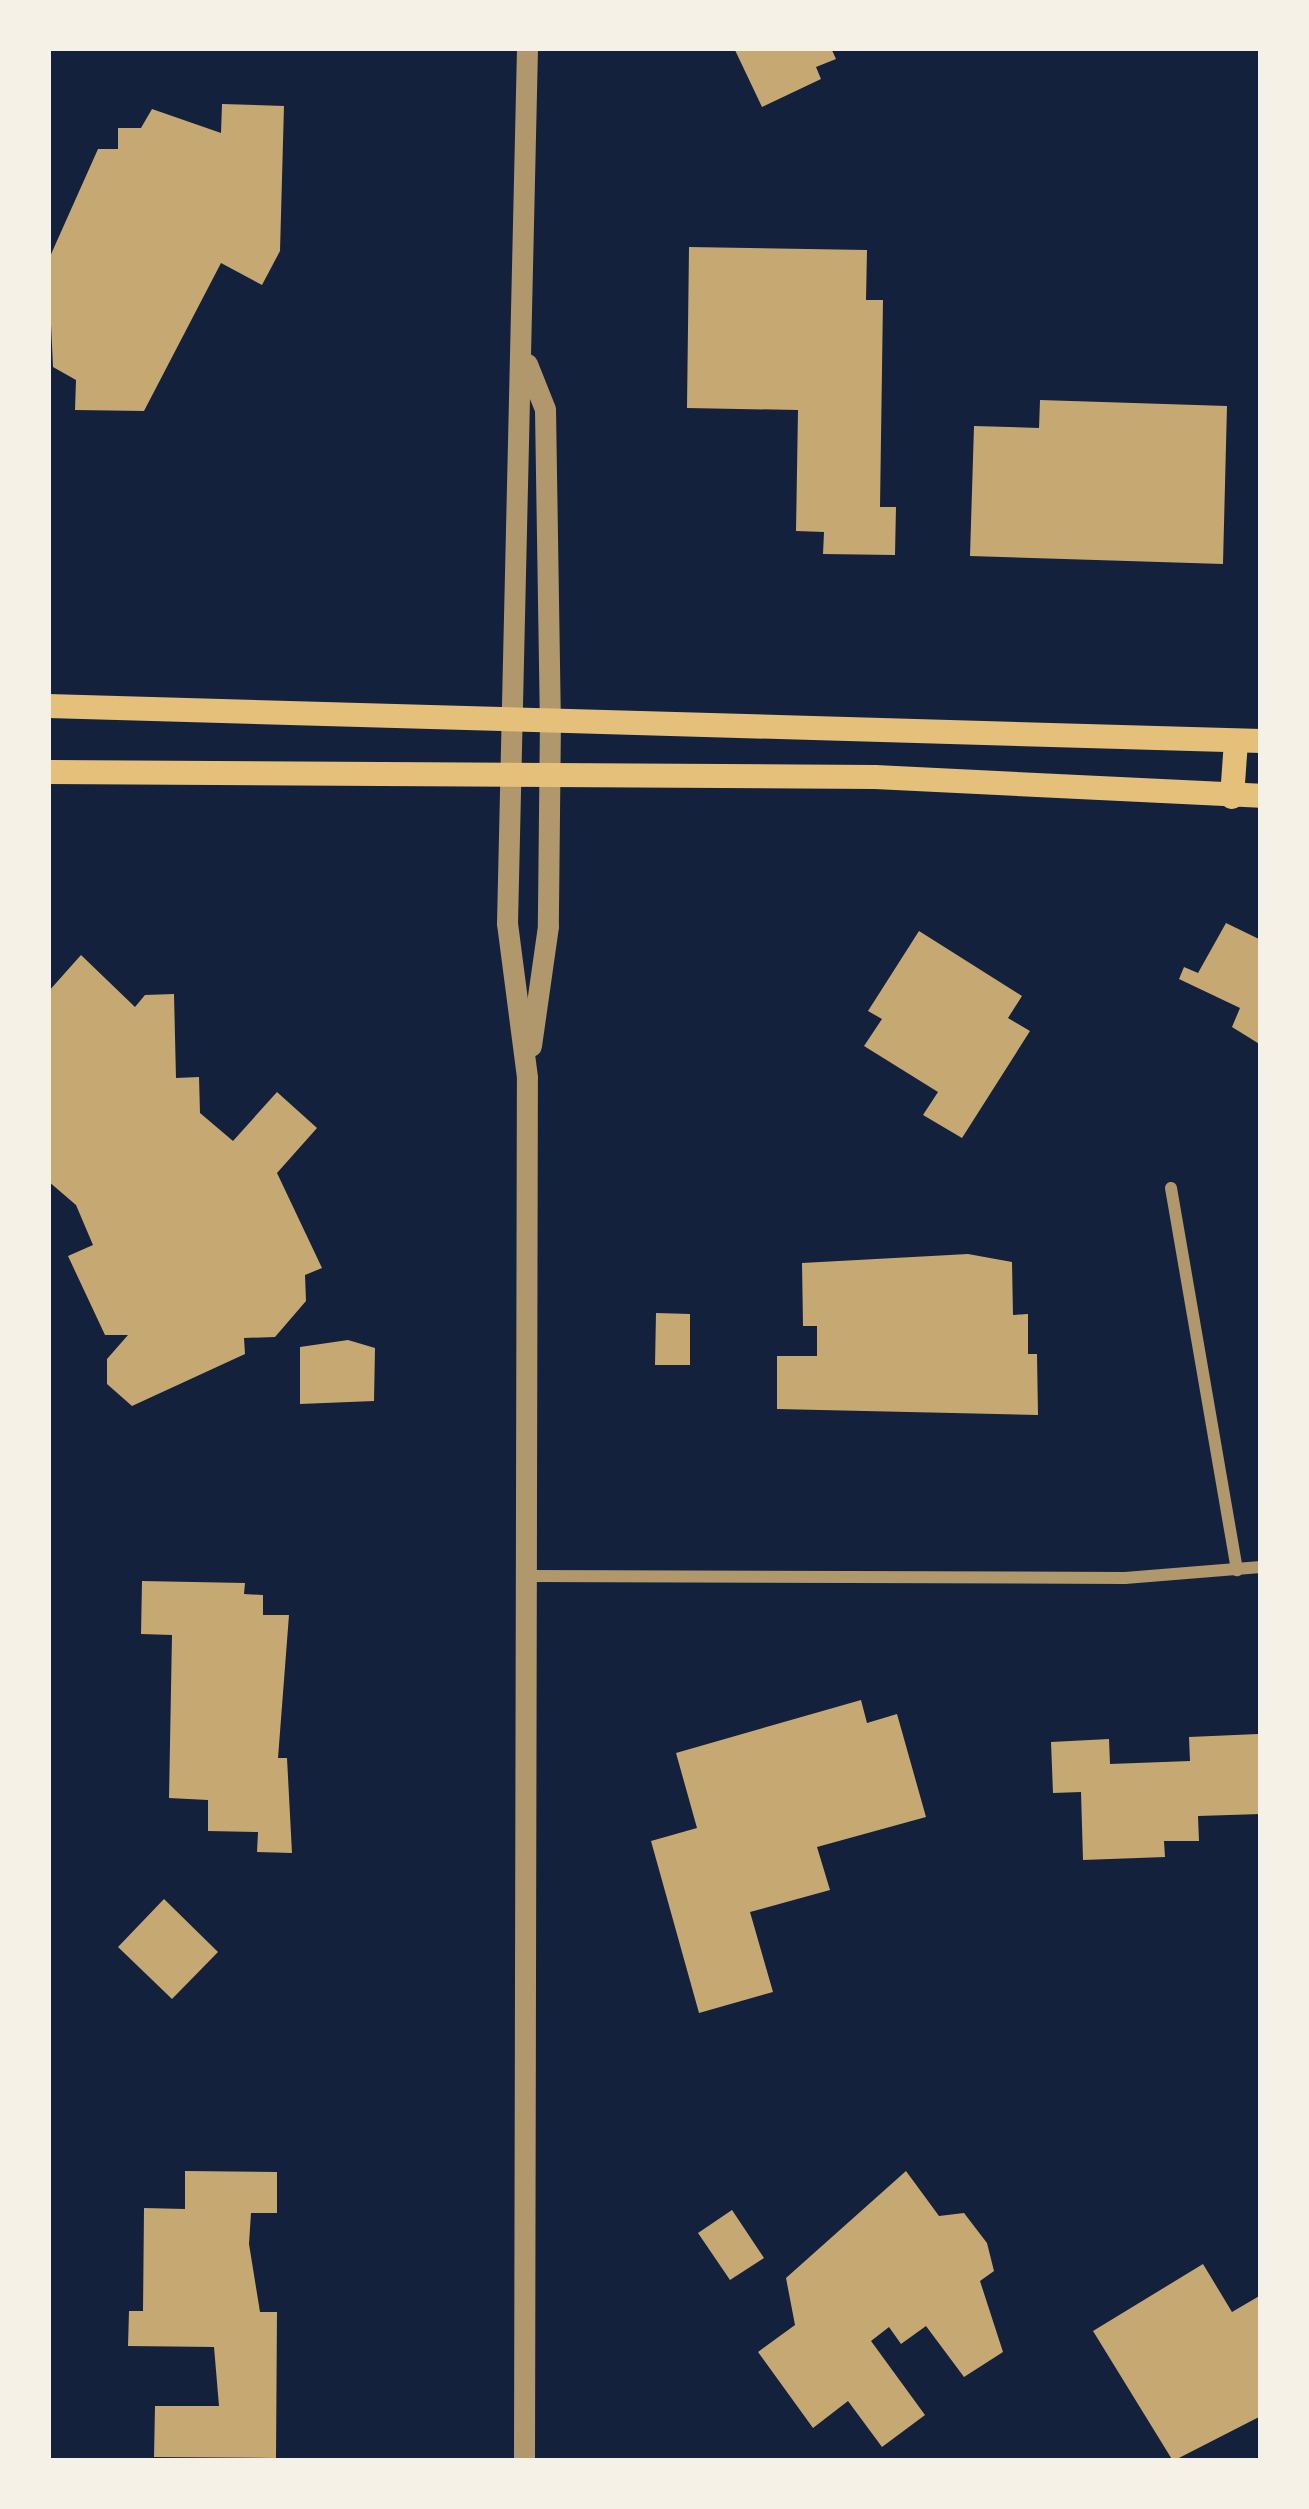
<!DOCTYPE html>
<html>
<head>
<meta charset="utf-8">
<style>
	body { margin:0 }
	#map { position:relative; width:1309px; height:2509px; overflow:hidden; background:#14213d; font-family:"Open Sans",sans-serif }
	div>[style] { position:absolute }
	.building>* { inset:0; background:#c6a872 }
	.minor>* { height:12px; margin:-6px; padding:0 6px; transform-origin:6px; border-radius:6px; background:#b1986c }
	.tertiary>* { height:21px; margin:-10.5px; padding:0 10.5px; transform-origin:10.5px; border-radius:10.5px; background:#b1986c }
	.secondary>* { height:24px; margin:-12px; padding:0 12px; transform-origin:12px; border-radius:12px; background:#e5c07b }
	span { translate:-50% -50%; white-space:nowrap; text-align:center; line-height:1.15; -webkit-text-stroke:9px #f6f1e7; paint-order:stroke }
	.frame { position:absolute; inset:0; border:51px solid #f6f1e7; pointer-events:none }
</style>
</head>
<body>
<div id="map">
	<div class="building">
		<i style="clip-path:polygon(734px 48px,831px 48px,836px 59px,816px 67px,821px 79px,762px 107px)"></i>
		<i style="clip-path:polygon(222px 104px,284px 106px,280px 251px,262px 285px,221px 263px,144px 411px,75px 410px,76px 380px,53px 367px,48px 261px,98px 149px,118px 149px,118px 128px,141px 128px,152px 109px,221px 133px)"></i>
		<i style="clip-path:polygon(689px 247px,867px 250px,866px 300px,883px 300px,880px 507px,896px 507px,895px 555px,823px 554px,824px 532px,796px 531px,798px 410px,687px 408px)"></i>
		<i style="clip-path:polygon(1040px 400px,1227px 406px,1223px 564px,970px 556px,974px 426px,1039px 428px)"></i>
		<i style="clip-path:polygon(1226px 923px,1261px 940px,1261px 1045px,1232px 1027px,1240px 1008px,1179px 979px,1184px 967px,1198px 973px)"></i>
		<i style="clip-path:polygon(919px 931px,1022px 996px,1008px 1018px,1030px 1031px,962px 1138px,923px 1115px,938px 1092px,864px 1046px,882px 1019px,868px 1011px)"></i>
		<i style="clip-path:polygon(81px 955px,135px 1007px,145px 995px,174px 994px,176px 1078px,199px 1077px,200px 1113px,233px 1141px,277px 1092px,317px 1128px,277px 1173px,322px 1268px,305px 1275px,306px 1301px,275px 1337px,244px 1338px,245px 1354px,132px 1406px,107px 1384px,107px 1359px,128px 1335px,105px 1335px,68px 1256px,93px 1245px,76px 1205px,48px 1181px,48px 992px)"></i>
		<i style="clip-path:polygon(968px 1254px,1012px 1262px,1013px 1315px,1028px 1314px,1028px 1354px,1037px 1354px,1038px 1415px,777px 1409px,777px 1356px,817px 1356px,817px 1326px,803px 1326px,802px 1263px)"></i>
		<i style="clip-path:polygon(656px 1313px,690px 1314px,690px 1365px,655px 1365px)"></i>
		<i style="clip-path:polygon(348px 1340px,375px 1348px,374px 1401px,300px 1404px,300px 1347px)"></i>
		<i style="clip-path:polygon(142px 1581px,245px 1583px,244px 1594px,263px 1595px,263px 1615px,289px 1615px,278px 1758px,287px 1758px,292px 1853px,257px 1852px,258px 1832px,208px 1831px,208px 1800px,169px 1798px,172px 1635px,141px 1634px)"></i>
		<i style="clip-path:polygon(861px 1700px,867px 1723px,897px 1714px,926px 1817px,817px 1847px,830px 1890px,750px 1912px,773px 1992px,699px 2013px,651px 1841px,697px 1828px,676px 1753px)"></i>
		<i style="clip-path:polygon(1258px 1734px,1261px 1814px,1198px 1816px,1199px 1841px,1164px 1841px,1165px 1857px,1083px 1860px,1081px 1792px,1053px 1793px,1051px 1742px,1109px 1739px,1110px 1764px,1190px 1761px,1189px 1737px)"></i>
		<i style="clip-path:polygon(164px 1899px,218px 1952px,172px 1999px,118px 1947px)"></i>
		<i style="clip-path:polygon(185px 2171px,277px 2172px,277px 2213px,251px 2213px,249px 2244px,260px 2312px,277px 2312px,276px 2458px,154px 2457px,155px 2406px,219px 2406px,214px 2347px,128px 2346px,129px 2311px,143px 2311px,144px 2208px,185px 2209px)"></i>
		<i style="clip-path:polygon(906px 2171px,939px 2216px,964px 2213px,987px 2243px,994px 2271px,980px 2281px,1003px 2352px,964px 2377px,926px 2326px,901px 2344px,889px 2327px,871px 2341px,925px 2415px,882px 2447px,848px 2401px,813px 2428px,758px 2352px,795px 2325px,786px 2278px)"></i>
		<i style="clip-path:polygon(732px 2210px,764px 2258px,730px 2280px,698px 2233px)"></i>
		<i style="clip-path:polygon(1203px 2264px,1232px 2312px,1261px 2295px,1261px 2416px,1173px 2461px,1093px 2331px)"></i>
	</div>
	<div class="minor">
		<i style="left:1171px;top:1188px;width:388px;rotate:80.2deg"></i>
		<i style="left:528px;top:1576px;width:597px;rotate:0.19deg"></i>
		<i style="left:1125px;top:1578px;width:136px;rotate:-4.6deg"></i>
	</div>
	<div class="tertiary">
		<i style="left:527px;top:364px;width:48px;rotate:68.2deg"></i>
		<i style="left:545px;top:409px;width:309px;rotate:89.1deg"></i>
		<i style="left:550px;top:718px;width:208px;rotate:90.6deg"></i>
		<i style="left:548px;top:926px;width:121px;rotate:98.1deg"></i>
		<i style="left:524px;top:2461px;width:1384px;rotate:-89.88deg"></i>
		<i style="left:527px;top:1077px;width:155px;rotate:-97.4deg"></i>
		<i style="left:507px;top:923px;width:875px;rotate:-88.69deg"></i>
	</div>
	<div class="secondary">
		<i style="left:48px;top:706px;width:1214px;rotate:1.65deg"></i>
		<i style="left:48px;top:772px;width:827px;rotate:0.35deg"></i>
		<i style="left:875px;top:777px;width:386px;rotate:2.8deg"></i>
		<i style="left:1232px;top:797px;width:56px;rotate:-85.9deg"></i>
	</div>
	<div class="frame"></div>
</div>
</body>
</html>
